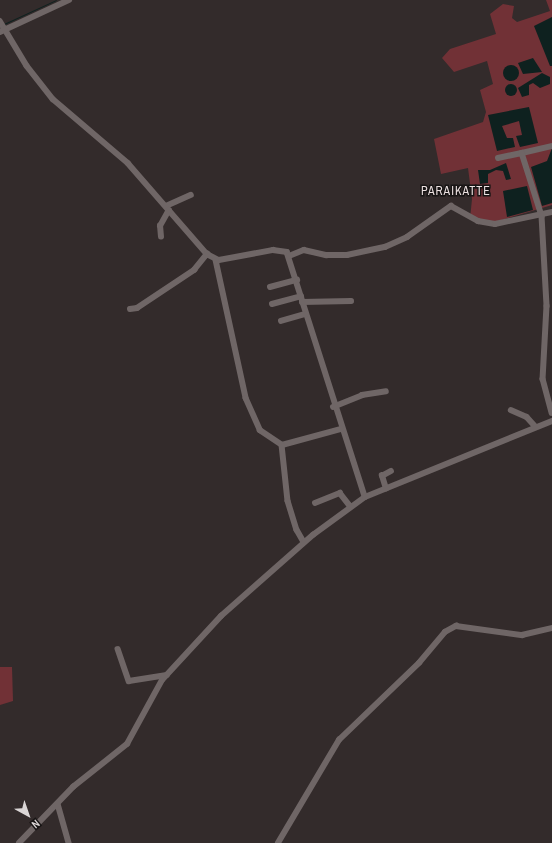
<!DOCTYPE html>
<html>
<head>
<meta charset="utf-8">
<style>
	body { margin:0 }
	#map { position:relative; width:552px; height:843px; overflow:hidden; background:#332b2b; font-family:"Archivo Narrow",sans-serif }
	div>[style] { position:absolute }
	.green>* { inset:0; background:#713136 }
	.water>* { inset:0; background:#0e211f }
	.round { border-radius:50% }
	.stream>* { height:1px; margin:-0.5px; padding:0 0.5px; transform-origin:0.5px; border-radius:0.5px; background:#0e211f }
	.minor>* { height:5.5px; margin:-2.75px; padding:0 2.75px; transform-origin:2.75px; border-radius:2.75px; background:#6f6666 }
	span { translate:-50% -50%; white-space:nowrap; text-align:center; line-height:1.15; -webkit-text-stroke:3px #181515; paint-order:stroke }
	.quarter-label { font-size:12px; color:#ece1e1; letter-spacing:1px }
	.north { position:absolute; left:8px; top:795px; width:40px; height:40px; -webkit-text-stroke:3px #181515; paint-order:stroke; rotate:140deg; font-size:11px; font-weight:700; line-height:16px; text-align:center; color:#dbd6d6 }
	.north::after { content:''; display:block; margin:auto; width:14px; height:18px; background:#dbd6d6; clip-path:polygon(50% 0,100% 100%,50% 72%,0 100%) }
</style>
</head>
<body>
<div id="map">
	<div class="green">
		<i style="clip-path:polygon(546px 0,552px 0,552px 205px,488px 224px,470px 219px,472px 199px,468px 168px,441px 174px,434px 139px,483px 122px,486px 112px,480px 90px,493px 84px,487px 61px,454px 72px,442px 58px,450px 49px,496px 34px,490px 14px,503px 4px,514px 6px,512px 18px,517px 22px,550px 11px)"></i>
		<i style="clip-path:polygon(0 667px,12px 667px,13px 701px,0 705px)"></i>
	</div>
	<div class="water">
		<i style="clip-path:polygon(552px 17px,552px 66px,550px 66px,534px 26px)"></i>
		<i style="clip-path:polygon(533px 58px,542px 72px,523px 74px,518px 63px)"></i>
		<i class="round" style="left:503px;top:65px;width:16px;height:16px"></i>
		<i style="clip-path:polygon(542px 73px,550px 77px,550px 84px,540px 88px,533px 83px,529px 85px,529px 95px,522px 97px,518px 88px)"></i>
		<i class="round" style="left:505px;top:84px;width:12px;height:12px"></i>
		<i style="clip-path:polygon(529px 107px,538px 143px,520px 147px,516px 136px,522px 135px,519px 121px,502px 126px,507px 138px,513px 138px,515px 147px,497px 151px,488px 115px)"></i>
		<i style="clip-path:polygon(552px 148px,552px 203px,542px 206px,531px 167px,547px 161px)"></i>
		<i style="clip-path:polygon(506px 163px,511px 179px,506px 180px,503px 171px,496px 170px,488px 174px,488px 183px,480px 184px,478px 170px,490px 170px)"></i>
		<i style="clip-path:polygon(527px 186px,533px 210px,507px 217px,503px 191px)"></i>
	</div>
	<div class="stream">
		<i style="left:4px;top:24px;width:57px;rotate:-24.8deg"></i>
	</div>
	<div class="minor">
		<i style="left:0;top:21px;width:52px;rotate:59deg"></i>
		<i style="left:27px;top:66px;width:42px;rotate:51.8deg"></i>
		<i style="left:53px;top:99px;width:99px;rotate:40.5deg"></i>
		<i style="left:128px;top:163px;width:121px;rotate:49deg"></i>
		<i style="left:207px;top:254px;width:13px;rotate:27deg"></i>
		<i style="left:219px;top:260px;width:55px;rotate:-10.5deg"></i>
		<i style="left:273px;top:250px;width:14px;rotate:8deg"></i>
		<i style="left:287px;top:252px;width:257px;rotate:72.3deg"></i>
		<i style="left:0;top:32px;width:76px;rotate:-24.9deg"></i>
		<i style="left:522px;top:153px;width:31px;rotate:-13deg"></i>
		<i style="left:498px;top:158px;width:25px;rotate:-12deg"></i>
		<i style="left:522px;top:153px;width:66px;rotate:72.4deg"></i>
		<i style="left:542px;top:216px;width:90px;rotate:86.8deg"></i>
		<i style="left:547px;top:306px;width:73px;rotate:93.1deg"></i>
		<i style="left:543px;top:379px;width:35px;rotate:75deg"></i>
		<i style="left:166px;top:206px;width:27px;rotate:-24deg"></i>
		<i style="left:161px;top:237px;width:11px;rotate:-95deg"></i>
		<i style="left:160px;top:226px;width:18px;rotate:-61deg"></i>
		<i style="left:289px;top:256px;width:16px;rotate:-22deg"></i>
		<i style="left:304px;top:250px;width:23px;rotate:13deg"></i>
		<i style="left:326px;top:255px;width:21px"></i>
		<i style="left:347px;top:255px;width:39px;rotate:-12deg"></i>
		<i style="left:385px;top:247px;width:24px;rotate:-24deg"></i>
		<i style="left:407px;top:237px;width:54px;rotate:-35.2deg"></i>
		<i style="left:451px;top:206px;width:31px;rotate:29deg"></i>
		<i style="left:478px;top:221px;width:17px;rotate:10deg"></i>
		<i style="left:495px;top:224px;width:58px;rotate:-11.9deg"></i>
		<i style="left:216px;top:260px;width:141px;rotate:77.7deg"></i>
		<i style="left:246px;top:398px;width:35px;rotate:66deg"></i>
		<i style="left:260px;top:430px;width:27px;rotate:34deg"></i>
		<i style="left:282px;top:445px;width:61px;rotate:-15.2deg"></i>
		<i style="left:270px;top:287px;width:28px;rotate:-15deg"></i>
		<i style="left:302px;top:302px;width:49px;rotate:-1.2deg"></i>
		<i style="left:272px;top:304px;width:30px;rotate:-15deg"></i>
		<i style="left:130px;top:309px;width:7px;rotate:-8deg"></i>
		<i style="left:137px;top:308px;width:69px;rotate:-33.7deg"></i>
		<i style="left:194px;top:270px;width:21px;rotate:-51deg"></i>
		<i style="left:281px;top:321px;width:25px;rotate:-16deg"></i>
		<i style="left:333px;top:407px;width:31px;rotate:-22deg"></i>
		<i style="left:362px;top:395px;width:24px;rotate:-9deg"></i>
		<i style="left:511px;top:410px;width:17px;rotate:24deg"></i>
		<i style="left:527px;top:417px;width:13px;rotate:48deg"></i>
		<i style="left:282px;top:445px;width:56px;rotate:83.9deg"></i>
		<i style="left:288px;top:501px;width:30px;rotate:73deg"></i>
		<i style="left:297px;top:530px;width:14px;rotate:60deg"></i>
		<i style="left:386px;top:489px;width:14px;rotate:-107deg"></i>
		<i style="left:382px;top:476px;width:10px;rotate:-29deg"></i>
		<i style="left:315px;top:503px;width:27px;rotate:-22deg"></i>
		<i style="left:340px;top:493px;width:16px;rotate:52deg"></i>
		<i style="left:118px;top:649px;width:34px;rotate:71deg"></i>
		<i style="left:129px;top:681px;width:38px;rotate:-9deg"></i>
		<i style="left:58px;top:804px;width:41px;rotate:74.2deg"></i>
		<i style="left:19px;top:843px;width:78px;rotate:-46deg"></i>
		<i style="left:73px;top:787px;width:69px;rotate:-38.5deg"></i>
		<i style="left:127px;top:744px;width:73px;rotate:-61.3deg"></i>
		<i style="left:162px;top:680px;width:87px;rotate:-47.3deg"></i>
		<i style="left:221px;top:616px;width:123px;rotate:-41.4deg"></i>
		<i style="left:313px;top:535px;width:64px;rotate:-36.2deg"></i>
		<i style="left:365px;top:497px;width:202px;rotate:-22.1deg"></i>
		<i style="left:278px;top:843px;width:120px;rotate:-59.4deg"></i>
		<i style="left:339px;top:740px;width:111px;rotate:-43.9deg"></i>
		<i style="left:419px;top:663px;width:40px;rotate:-50deg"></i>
		<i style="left:445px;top:632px;width:13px;rotate:-29deg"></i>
		<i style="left:456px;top:626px;width:67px;rotate:7.8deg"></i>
		<i style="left:522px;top:635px;width:31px;rotate:-13deg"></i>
	</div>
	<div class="quarter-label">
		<span style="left:456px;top:192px">PARAIKATTE</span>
	</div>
	<div class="north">N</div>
</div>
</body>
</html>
